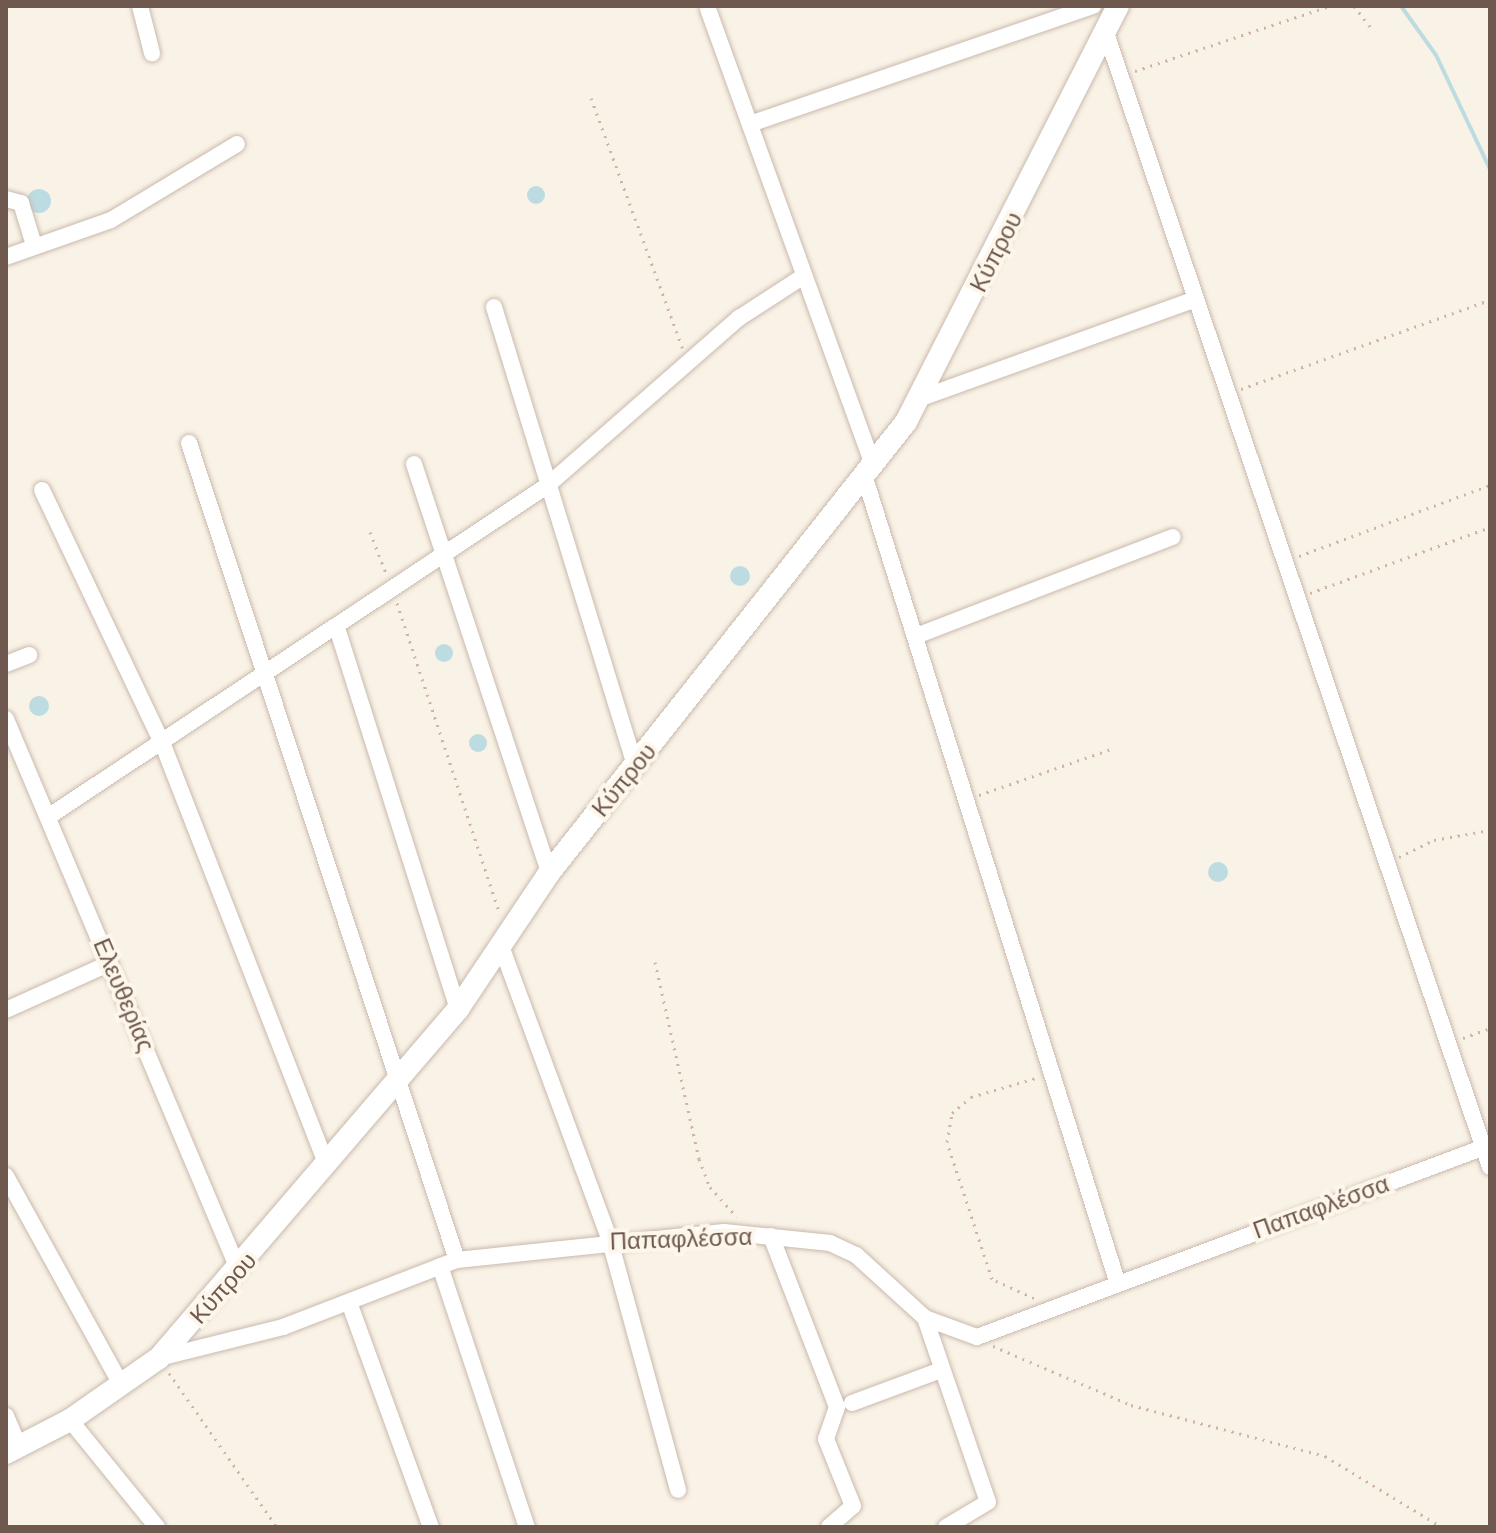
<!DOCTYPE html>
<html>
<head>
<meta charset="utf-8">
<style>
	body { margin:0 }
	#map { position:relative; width:1496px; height:1533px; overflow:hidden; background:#f9f2e6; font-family:Helvetica,sans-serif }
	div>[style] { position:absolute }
	.water>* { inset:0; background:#bddce1 }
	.round { border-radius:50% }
	.stream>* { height:4px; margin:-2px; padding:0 2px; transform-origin:2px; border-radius:2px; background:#bddce1 }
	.path>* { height:3px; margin-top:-1.5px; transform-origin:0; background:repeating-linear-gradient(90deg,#d0b5a4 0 2px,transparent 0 8px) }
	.roads { filter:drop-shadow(0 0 2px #c9b9ad) drop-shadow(0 0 2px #c9b9ad) }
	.street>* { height:16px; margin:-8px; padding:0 8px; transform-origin:8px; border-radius:8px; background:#fff }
	.secondary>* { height:22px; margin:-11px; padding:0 11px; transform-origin:11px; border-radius:11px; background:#fff }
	span { translate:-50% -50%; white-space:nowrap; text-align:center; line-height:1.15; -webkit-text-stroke:8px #fdf6eb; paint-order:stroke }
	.street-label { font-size:24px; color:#6f594e }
	.frame { position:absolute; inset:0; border:8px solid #6f594e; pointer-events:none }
</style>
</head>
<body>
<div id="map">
	<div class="water">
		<i class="round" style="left:527px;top:186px;width:18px;height:18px"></i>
		<i class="round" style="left:27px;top:189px;width:24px;height:24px"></i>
		<i class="round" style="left:730px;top:566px;width:20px;height:20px"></i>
		<i class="round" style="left:435px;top:644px;width:18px;height:18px"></i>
		<i class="round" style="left:29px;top:696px;width:20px;height:20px"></i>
		<i class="round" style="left:469px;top:734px;width:18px;height:18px"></i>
		<i class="round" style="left:1208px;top:862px;width:20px;height:20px"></i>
	</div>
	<div class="stream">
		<i style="left:1401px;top:6px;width:60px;rotate:54.5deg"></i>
		<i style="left:1436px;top:55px;width:126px;rotate:64.7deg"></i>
	</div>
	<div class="path">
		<i style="left:1354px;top:6px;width:29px;rotate:52deg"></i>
		<i style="left:1135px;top:71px;width:205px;rotate:-18.5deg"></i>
		<i style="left:591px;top:98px;width:267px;rotate:69.9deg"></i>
		<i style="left:1241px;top:389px;width:264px;rotate:-19.7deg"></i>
		<i style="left:370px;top:532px;width:44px;rotate:68.7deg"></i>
		<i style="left:1299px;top:556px;width:204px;rotate:-20.4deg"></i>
		<i style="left:1310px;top:593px;width:192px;rotate:-20.1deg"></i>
		<i style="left:397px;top:603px;width:328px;rotate:71.7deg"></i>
		<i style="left:979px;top:795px;width:140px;rotate:-19.2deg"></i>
		<i style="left:1399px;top:857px;width:39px;rotate:-26deg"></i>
		<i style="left:1434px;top:840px;width:57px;rotate:-10.1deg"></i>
		<i style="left:655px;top:962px;width:202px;rotate:77.4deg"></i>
		<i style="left:699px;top:1159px;width:30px;rotate:69deg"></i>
		<i style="left:710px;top:1187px;width:40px;rotate:48deg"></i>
		<i style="left:1463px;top:1038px;width:29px;rotate:-20deg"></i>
		<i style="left:1034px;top:1298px;width:46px;rotate:-155.7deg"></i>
		<i style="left:992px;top:1279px;width:144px;rotate:-108.2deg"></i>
		<i style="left:947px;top:1142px;width:29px;rotate:-80deg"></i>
		<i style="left:952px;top:1113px;width:25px;rotate:-40deg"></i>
		<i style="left:971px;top:1097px;width:68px;rotate:-16.3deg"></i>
		<i style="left:993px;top:1346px;width:150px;rotate:23.1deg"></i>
		<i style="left:1131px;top:1405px;width:201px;rotate:14.7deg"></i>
		<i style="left:1325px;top:1456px;width:137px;rotate:31.3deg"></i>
		<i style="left:169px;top:1373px;width:188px;rotate:55deg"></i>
	</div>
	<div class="roads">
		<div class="street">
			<i style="left:140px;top:6px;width:49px;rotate:75.7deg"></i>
			<i style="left:708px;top:9px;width:487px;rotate:70.1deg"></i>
			<i style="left:1107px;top:36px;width:1194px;rotate:71.29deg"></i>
			<i style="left:750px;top:124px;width:363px;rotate:-19deg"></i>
			<i style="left:6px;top:199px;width:16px;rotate:15deg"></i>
			<i style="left:21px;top:203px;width:44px;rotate:72.8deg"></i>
			<i style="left:6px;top:257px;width:111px;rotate:-19.4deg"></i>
			<i style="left:111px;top:220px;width:147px;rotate:-31.1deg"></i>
			<i style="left:494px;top:307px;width:480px;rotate:72.9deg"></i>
			<i style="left:921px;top:398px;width:289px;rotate:-19.8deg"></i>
			<i style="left:189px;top:443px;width:860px;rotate:71.84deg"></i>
			<i style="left:414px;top:464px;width:431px;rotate:71.7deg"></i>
			<i style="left:865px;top:478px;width:842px;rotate:72.58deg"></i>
			<i style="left:42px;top:490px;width:282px;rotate:64.6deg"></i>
			<i style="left:163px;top:745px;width:450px;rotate:68.7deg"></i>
			<i style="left:337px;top:628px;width:400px;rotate:72.4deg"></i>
			<i style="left:916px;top:636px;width:275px;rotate:-21.1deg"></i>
			<i style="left:6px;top:664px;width:25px;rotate:-21deg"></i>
			<i style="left:6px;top:719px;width:599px;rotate:67.12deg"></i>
			<i style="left:48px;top:817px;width:600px;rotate:-33.58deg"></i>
			<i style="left:548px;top:485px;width:254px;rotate:-41.2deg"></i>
			<i style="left:739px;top:318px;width:77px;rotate:-32.9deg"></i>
			<i style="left:501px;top:946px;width:314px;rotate:69.7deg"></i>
			<i style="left:610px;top:1241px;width:258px;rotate:74.7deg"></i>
			<i style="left:6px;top:1010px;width:114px;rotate:-24.3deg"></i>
			<i style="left:6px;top:1176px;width:238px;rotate:61.1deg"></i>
			<i style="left:771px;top:1236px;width:183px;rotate:68.9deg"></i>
			<i style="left:837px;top:1407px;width:34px;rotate:109deg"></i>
			<i style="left:826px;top:1439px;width:72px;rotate:68.1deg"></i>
			<i style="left:853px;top:1506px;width:32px;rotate:139deg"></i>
			<i style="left:440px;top:1266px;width:275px;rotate:71.6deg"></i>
			<i style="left:350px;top:1305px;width:236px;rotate:70deg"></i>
			<i style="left:925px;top:1318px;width:194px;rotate:71.1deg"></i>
			<i style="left:988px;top:1502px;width:49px;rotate:149.2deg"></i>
			<i style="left:159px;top:1358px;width:128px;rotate:-14deg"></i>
			<i style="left:283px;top:1327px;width:186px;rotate:-21.1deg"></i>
			<i style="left:457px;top:1260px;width:268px;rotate:-6deg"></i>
			<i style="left:724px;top:1232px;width:107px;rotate:5.9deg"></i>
			<i style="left:830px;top:1243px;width:29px;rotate:25deg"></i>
			<i style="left:856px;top:1255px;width:93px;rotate:42.4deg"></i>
			<i style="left:925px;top:1318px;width:55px;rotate:20.1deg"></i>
			<i style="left:977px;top:1337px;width:548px;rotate:-20.52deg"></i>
			<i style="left:852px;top:1403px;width:95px;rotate:-20.3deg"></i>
			<i style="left:6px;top:1416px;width:34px;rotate:67deg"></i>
			<i style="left:70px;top:1420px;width:138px;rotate:50.9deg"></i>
		</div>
		<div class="secondary">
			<i style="left:6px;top:1453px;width:72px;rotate:-27.3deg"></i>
			<i style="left:70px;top:1420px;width:108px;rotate:-34.9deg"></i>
			<i style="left:159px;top:1358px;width:460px;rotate:-49.4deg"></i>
			<i style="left:458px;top:1009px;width:164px;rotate:-56.2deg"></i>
			<i style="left:549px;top:873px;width:575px;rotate:-51.64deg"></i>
			<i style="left:906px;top:422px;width:467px;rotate:-63deg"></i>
		</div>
	</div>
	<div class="street-label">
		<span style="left:996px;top:252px;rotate:-63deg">Κύπρου</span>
		<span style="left:624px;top:780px;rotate:-51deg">Κύπρου</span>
		<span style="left:124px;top:995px;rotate:67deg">Ελευθερίας</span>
		<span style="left:1321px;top:1207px;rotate:-20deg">Παπαφλέσσα</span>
		<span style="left:681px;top:1239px;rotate:-2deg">Παπαφλέσσα</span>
		<span style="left:223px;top:1288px;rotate:-48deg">Κύπρου</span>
	</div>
	<div class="frame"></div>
</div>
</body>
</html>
